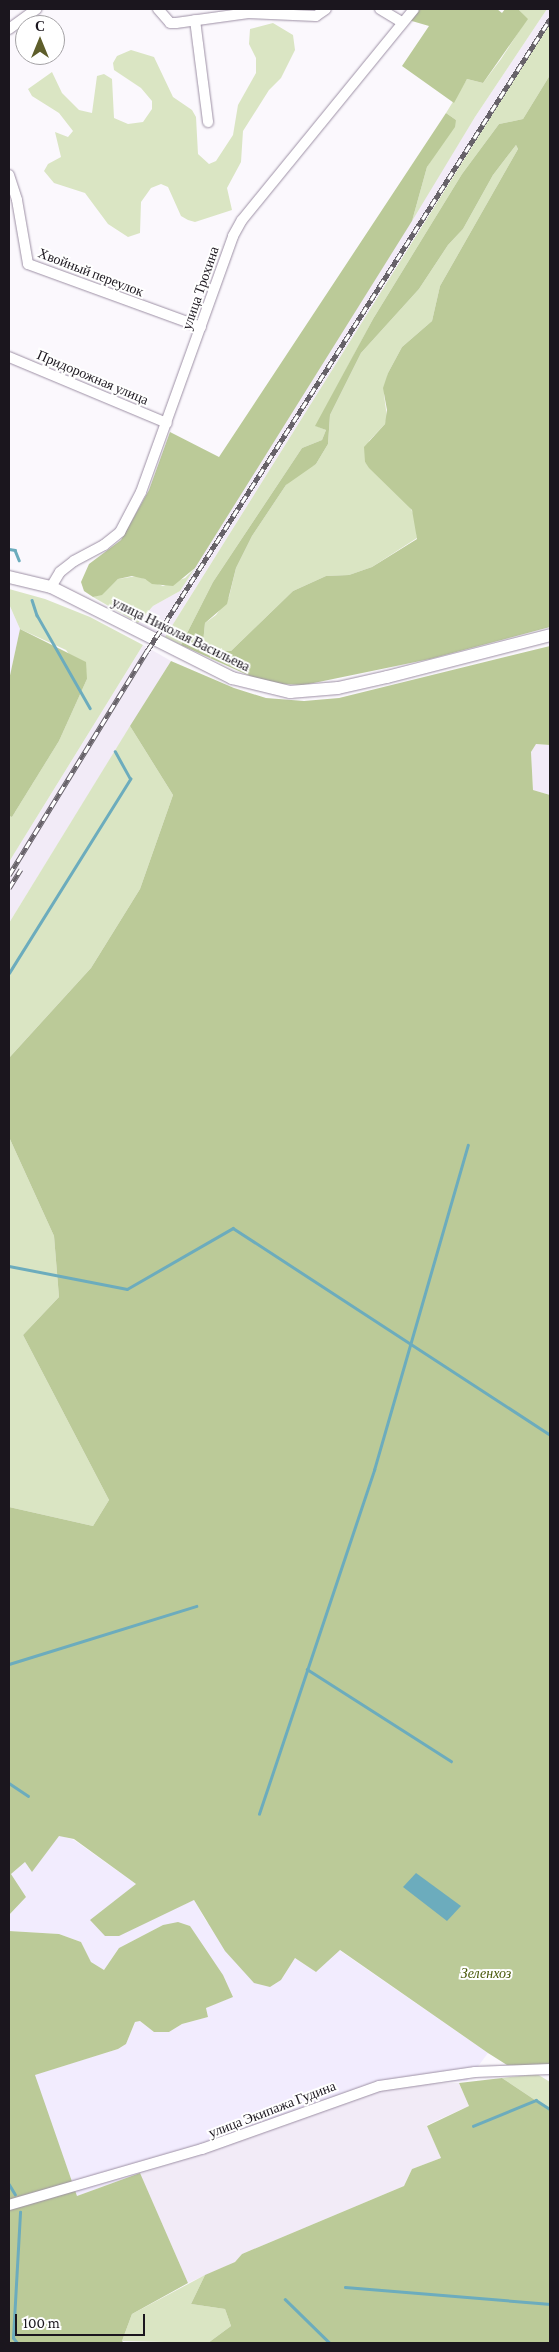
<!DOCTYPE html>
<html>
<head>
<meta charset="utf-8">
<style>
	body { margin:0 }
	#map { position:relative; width:559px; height:2352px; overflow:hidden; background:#fbf8fd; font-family:"Crimson Pro",serif }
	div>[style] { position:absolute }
	.commercial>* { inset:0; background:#f2ecfe }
	.built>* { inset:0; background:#f2ebf7 }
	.green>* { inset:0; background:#dae5c3 }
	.forest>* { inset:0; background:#bbca98 }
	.water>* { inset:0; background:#6cacbd }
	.stream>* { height:2.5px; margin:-1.25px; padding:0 1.25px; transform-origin:1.25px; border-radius:1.25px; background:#6cacbd }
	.roads { filter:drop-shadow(0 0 1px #9d90a5) drop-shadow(0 0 1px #9d90a5) }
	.minor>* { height:10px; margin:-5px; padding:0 5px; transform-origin:5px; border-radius:5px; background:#fff }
	.major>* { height:12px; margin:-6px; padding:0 6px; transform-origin:6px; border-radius:6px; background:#fff }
	.rail>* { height:4.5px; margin-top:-2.25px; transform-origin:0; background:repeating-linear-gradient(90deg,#fff 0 8px,#676269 0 16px); box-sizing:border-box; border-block:1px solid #676269 }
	span { translate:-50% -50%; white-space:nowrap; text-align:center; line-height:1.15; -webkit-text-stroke:4px #fff; paint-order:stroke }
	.street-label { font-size:14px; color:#1b161e }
	.park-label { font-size:14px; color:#475707; font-style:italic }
	.frame { position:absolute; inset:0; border:10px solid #1b161e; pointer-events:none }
	.north { position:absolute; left:15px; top:15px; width:50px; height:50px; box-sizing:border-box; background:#fff; border:1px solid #a4a2a5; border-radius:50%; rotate:0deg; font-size:14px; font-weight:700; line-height:20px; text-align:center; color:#1b161e }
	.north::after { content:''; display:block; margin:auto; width:18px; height:22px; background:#5e5e2b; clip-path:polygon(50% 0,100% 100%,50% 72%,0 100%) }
	.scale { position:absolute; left:15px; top:2314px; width:130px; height:22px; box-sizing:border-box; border:2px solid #1b161e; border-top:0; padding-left:6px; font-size:15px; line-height:18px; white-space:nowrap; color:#1b161e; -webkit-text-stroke:4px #fff; paint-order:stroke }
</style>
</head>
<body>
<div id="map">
	<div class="commercial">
		<i style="clip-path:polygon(9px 604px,20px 629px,9px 680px)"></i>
		<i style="clip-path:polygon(59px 1835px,74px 1840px,136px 1884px,116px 1902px,165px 1912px,194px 1900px,206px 1921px,270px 1987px,281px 1980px,295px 1958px,316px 1972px,339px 1950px,488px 2053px,467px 2081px,406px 2084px,348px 2099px,77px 2196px,34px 2075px,118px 2049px,126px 2044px,135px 2022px,140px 2021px,154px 2032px,169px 2032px,182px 2024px,208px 2017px,206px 2008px,232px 1997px,190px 1926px,178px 1923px,163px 1925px,119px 1948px,104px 1970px,91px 1962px,81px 1942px,59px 1934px,9px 1931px,9px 1915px,26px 1897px,11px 1874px,25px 1862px,32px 1871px)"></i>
	</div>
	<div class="built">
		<i style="clip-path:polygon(547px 9px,550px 9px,550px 22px,165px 637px,138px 623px,153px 606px,180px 591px,475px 117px)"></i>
		<i style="clip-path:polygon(143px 645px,171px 661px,9px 923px,9px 862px)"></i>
		<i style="clip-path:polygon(535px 744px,550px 745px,550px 795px,533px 790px,531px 752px)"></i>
		<i style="clip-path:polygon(459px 2083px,469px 2106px,427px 2125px,441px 2158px,412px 2169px,404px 2186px,242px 2254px,235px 2262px,188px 2283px,140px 2174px,348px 2099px,406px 2084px)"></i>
	</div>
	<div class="green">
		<i style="clip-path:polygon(518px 9px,547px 9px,475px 117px,412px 221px,427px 167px,456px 120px,446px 113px,467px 79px,483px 83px,501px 59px,527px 19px)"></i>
		<i style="clip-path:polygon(550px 22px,550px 75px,523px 119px,499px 124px,462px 174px,373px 319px,316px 426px,326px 430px,322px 440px,302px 448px,213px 582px,181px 645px,165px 637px)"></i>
		<i style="clip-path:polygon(273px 23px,293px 35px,295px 50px,281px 78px,269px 90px,243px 131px,241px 162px,227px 188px,232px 210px,195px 222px,188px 220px,181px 216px,168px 187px,161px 184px,151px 188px,141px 202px,140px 233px,128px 237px,108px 224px,85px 193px,54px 183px,44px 171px,48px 164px,61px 157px,55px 132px,68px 137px,73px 131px,59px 113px,32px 96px,28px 89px,52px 72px,62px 93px,79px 110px,92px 113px,97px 76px,104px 74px,112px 79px,114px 118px,128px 124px,143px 122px,152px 109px,152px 101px,141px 88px,114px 70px,113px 63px,117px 56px,131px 50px,154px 57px,173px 97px,192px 110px,196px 117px,198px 154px,209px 164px,216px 161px,233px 135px,238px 105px,256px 73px,256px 58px,249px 44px,250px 29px)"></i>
		<i style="clip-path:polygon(516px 145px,518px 149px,440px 286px,432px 321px,402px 347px,388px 373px,384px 395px,387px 417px,385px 424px,369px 441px,365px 462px,408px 503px,415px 517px,417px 538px,372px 567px,349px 575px,326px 576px,293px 591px,231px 651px,216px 651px,203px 643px,205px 623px,216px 615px,229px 597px,236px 568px,252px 536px,286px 485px,297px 474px,316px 464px,328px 444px,330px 415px,361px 353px,419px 289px,448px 245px,463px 229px,493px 175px)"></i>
		<i style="clip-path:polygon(195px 568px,180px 591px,153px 606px,138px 623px,93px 597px,102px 594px,118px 579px,137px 576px,163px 586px,185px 578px)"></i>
		<i style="clip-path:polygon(9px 589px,45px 599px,90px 617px,143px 645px,9px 862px,9px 816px,12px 817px,59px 741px,87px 679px,66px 650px,20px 629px,9px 604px)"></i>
		<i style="clip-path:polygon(130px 726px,173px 795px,140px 889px,91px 968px,9px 1058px,9px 923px)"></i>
		<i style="clip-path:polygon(9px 1137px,54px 1236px,59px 1297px,23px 1335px,109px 1500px,93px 1526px,9px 1507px)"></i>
		<i style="clip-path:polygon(537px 2074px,550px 2082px,550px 2110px,502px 2078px)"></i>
		<i style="clip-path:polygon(205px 2275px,191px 2304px,225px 2309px,231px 2326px,208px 2343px,122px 2341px,132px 2314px)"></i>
	</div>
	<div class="forest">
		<i style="clip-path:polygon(419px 9px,497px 9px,502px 13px,505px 9px,518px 9px,528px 19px,483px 83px,467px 79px,454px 103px,402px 66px,429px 26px,405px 19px)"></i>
		<i style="clip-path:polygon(evenodd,550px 75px,550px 627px,430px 659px,304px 685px,279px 684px,252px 677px,181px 645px,213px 582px,302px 448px,322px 440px,326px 430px,315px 426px,373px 319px,462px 174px,499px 124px,523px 119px,550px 75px,516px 145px,518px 149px,440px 286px,432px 321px,402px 347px,388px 373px,383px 388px,387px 410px,385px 424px,364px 447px,365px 462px,369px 468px,412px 510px,417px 539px,372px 567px,349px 575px,326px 576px,293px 591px,231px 651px,216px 651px,203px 643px,205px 623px,227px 604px,236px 568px,252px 536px,286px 485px,316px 464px,328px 444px,330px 415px,361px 353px,419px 289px,448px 245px,463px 229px,493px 175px,516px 145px)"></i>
		<i style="clip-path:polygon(446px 113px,456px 120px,455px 127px,427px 167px,412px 221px,195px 568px,173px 586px,152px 584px,145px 579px,132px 576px,118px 579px,102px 595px,93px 597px,84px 591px,81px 582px,89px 564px,121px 540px,149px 490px,170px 432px,219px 457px)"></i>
		<i style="clip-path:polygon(20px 629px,86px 662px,87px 679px,59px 741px,12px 817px,9px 816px,9px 680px)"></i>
		<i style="clip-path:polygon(550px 646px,550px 745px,536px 744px,531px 752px,533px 790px,550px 795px,550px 2064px,528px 2066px,507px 2065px,488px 2053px,340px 1950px,316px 1972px,295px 1958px,281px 1980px,270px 1987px,254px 1983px,225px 1951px,194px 1900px,119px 1936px,105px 1936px,90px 1920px,136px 1884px,74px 1839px,59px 1836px,32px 1872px,25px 1862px,11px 1874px,26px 1897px,9px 1915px,9px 1507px,93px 1526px,109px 1500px,23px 1335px,59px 1297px,54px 1236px,9px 1137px,9px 1058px,91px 968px,140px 889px,173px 795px,130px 726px,171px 661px,234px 688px,266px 698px,304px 701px,339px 698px)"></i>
		<i style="clip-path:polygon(178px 1922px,190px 1926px,223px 1975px,233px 1997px,206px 2008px,208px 2017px,182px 2024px,169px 2032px,154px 2032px,140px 2021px,135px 2022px,126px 2044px,118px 2049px,35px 2075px,77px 2196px,140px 2173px,188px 2283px,132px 2314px,122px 2341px,124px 2343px,9px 2343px,9px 1931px,59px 1934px,81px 1942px,91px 1962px,104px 1970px,119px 1948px,163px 1925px)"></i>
		<i style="clip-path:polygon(502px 2078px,550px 2110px,550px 2343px,208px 2343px,231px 2326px,225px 2309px,191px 2304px,205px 2275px,235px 2262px,242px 2254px,404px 2186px,412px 2169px,441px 2158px,427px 2126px,469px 2106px,459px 2083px)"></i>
	</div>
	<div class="water">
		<i style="clip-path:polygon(416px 1873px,461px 1906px,447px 1921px,403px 1887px)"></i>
	</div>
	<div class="stream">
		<i style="left:9px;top:549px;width:6px;rotate:9deg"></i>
		<i style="left:15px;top:550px;width:11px;rotate:68deg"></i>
		<i style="left:32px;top:600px;width:16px;rotate:72deg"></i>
		<i style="left:37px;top:615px;width:107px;rotate:60.3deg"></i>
		<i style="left:9px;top:973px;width:229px;rotate:-58deg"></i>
		<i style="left:130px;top:779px;width:31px;rotate:-119deg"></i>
		<i style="left:9px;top:1266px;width:120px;rotate:11deg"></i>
		<i style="left:127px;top:1289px;width:122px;rotate:-29.9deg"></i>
		<i style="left:233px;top:1228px;width:379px;rotate:33.1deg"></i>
		<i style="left:9px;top:1664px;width:196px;rotate:-17.2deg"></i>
		<i style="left:307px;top:1669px;width:171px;rotate:32.6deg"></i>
		<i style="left:9px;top:1783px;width:23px;rotate:34deg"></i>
		<i style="left:259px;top:1814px;width:363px;rotate:-71.5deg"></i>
		<i style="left:374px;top:1470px;width:338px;rotate:-73.9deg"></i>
		<i style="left:473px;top:2126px;width:68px;rotate:-22.4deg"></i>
		<i style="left:536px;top:2100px;width:17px;rotate:33deg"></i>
		<i style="left:9px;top:2184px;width:12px;rotate:59deg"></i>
		<i style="left:345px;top:2287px;width:206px;rotate:4.7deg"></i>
		<i style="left:285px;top:2299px;width:63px;rotate:44.4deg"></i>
		<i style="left:17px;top:2343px;width:6px;rotate:-129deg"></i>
		<i style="left:13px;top:2338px;width:126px;rotate:-86.8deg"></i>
	</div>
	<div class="roads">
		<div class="minor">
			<i style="left:158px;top:9px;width:18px;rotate:49deg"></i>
			<i style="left:170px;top:23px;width:6px"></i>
			<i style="left:176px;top:23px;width:73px;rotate:-7.9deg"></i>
			<i style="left:248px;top:13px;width:68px;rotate:2.5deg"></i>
			<i style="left:316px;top:16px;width:12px;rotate:-35deg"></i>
			<i style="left:380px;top:9px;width:26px;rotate:31deg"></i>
			<i style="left:195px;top:20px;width:103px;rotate:82.7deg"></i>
			<i style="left:9px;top:29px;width:34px;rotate:-36deg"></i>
			<i style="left:9px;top:175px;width:26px;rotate:72deg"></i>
			<i style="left:17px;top:200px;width:65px;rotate:80.2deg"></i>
			<i style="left:28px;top:264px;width:184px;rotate:20deg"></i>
			<i style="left:9px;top:357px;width:171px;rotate:22.7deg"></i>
			<i style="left:51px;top:587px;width:17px;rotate:-59deg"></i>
			<i style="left:60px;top:572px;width:18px;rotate:-38deg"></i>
			<i style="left:74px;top:561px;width:34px;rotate:-28deg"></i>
			<i style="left:104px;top:545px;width:21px;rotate:-39deg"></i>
			<i style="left:120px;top:532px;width:45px;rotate:-62.3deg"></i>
			<i style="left:141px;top:492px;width:272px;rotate:-70.2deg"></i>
			<i style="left:233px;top:236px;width:18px;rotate:-61deg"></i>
			<i style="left:242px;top:220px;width:272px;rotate:-50.8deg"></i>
			<i style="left:9px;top:2205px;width:201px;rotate:-16.2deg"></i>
			<i style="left:202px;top:2149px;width:188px;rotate:-19.6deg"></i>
			<i style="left:379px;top:2086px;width:97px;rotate:-8.3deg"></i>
			<i style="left:475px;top:2072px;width:75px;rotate:-2.3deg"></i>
		</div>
		<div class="major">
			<i style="left:9px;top:577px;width:43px;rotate:13.4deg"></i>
			<i style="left:51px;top:587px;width:203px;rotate:26.7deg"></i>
			<i style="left:232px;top:678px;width:60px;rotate:13.6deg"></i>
			<i style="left:290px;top:692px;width:48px;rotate:-4.8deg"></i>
			<i style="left:338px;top:688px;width:50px;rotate:-12.7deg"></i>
			<i style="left:387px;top:677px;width:168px;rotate:-14.4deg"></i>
		</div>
	</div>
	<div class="rail">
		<i style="left:9px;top:875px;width:263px;rotate:-58.4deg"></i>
		<i style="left:147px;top:651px;width:750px;rotate:-57.48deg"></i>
		<i style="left:9px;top:888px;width:22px;rotate:-58deg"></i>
	</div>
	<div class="street-label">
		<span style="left:91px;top:272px;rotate:21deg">Хвойный переулок</span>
		<span style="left:200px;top:288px;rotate:-71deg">улица Трохина</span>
		<span style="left:93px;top:377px;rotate:23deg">Придорожная улица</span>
		<span style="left:181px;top:634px;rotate:26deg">улица Николая Васильева</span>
		<span style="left:272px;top:2109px;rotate:-21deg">улица Экипажа Гудина</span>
	</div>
	<div class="park-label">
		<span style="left:486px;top:1973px">Зеленхоз</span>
	</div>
	<div class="frame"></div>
	<div class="north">С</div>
	<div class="scale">100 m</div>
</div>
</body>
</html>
